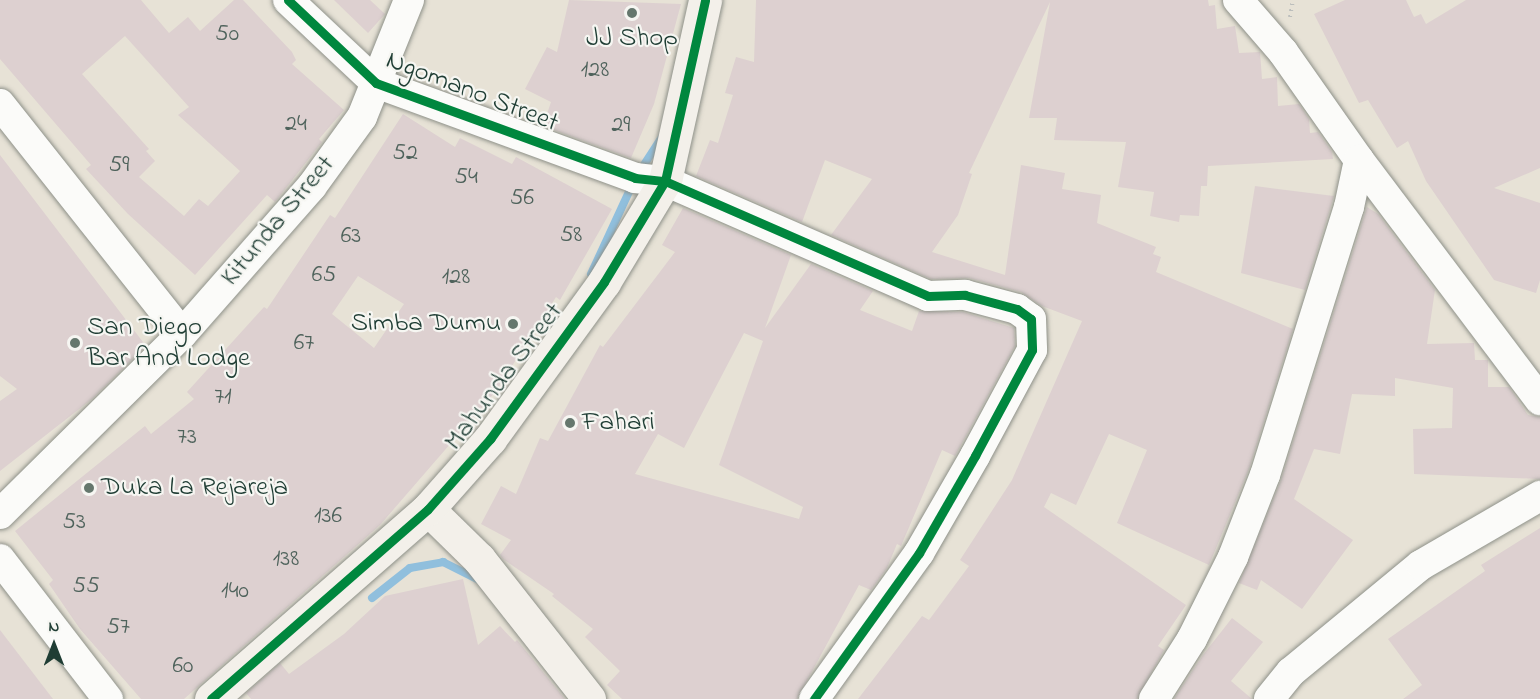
<!DOCTYPE html>
<html>
<head>
<meta charset="utf-8">
<style>
	body { margin:0 }
	#map { position:relative; width:1540px; height:699px; overflow:hidden; background:#e7e2d6; font-family:"Indie Flower",sans-serif }
	div>[style] { position:absolute }
	.stream>* { height:8px; margin:-4px; padding:0 4px; transform-origin:4px; border-radius:4px; background:#90bfdd }
	.building>* { inset:0; background:#ddd0d0 }
	.path>* { height:4px; margin-top:-2px; transform-origin:0; background:repeating-linear-gradient(90deg,#bcbebc 0 1.5px,transparent 0 6px) }
	.roads { filter:drop-shadow(0 0 2px #8e9189) drop-shadow(0 0 2px #8e9189) }
	.street>* { height:30px; margin:-15px; padding:0 15px; transform-origin:15px; border-radius:15px; background:#fbfbf9 }
	.secondary>* { height:33px; margin:-16.5px; padding:0 16.5px; transform-origin:16.5px; border-radius:16.5px; background:#f3f0ea }
	.cycleway>* { height:9px; margin:-4.5px; padding:0 4.5px; transform-origin:4.5px; border-radius:4.5px; background:#00873e }
	.dots>* { width:16px; height:16px; translate:-50% -50%; box-sizing:border-box; border:3px solid #f6f6f2; border-radius:50% }
	span { translate:-50% -50%; white-space:nowrap; text-align:center; line-height:1.15; -webkit-text-stroke:4.5px #f6f6f2; paint-order:stroke }
	.number-label { font-size:24px; color:#4e625b }
	.number-label span { -webkit-text-stroke-width:0 }
	.poi-label { font-size:27px; color:#1f3d34 }
	.right { translate:-100% -50%; text-align:right }
	.left { translate:0 -50%; text-align:left }
	.street-label { font-size:27px; color:#1f3d34 }
	.north { position:absolute; left:24px; top:615px; width:60px; height:60px; -webkit-text-stroke:4px #f6f6f2; paint-order:stroke; rotate:0deg; font-size:16px; font-weight:700; line-height:24px; text-align:center; color:#1f3d34 }
	.north::after { content:''; display:block; margin:auto; width:21px; height:27px; background:#1f3d34; clip-path:polygon(50% 0,100% 100%,50% 72%,0 100%) }
</style>
</head>
<body>
<div id="map">
	<div class="stream">
		<i style="left:640px;top:171px;width:40px;rotate:-57.1deg"></i>
		<i style="left:591px;top:274px;width:100px;rotate:-65.2deg"></i>
		<i style="left:372px;top:598px;width:48px;rotate:-38.3deg"></i>
		<i style="left:410px;top:568px;width:34px;rotate:-10deg"></i>
		<i style="left:443px;top:562px;width:40px;rotate:26.6deg"></i>
	</div>
	<div class="building">
		<i style="clip-path:polygon(evenodd,0 0,141px 0,169px 33px,188px 17px,200px 31px,234px 0,243px 0,292px 52px,296px 60px,292px 64px,344px 110px,319px 139px,322px 142px,275px 202px,267px 195px,195px 275px,128px 214px,86px 169px,91px 165px,0 59px,0 0,125px 36px,189px 107px,178px 115px,240px 171px,208px 206px,199px 199px,184px 216px,139px 177px,155px 161px,146px 151px,149px 149px,82px 74px,125px 36px)"></i>
		<i style="clip-path:polygon(334px 0,370px 0,385px 14px,368px 33px)"></i>
		<i style="clip-path:polygon(569px 0,681px 4px,654px 104px,631px 158px,543px 126px,551px 102px,525px 89px,547px 47px,557px 52px)"></i>
		<i style="clip-path:polygon(756px 0,1208px 0,1209px 6px,1215px 5px,1217px 29px,1235px 26px,1239px 53px,1260px 52px,1262px 79px,1277px 77px,1278px 106px,1299px 104px,1309px 119px,1310px 133px,1318px 132px,1332px 152px,1333px 159px,1208px 166px,1207px 186px,1201px 186px,1199px 216px,1180px 215px,1179px 222px,1150px 216px,1154px 192px,1118px 187px,1126px 142px,1054px 140px,1057px 118px,1029px 118px,1050px 2px,969px 173px,972px 174px,958px 215px,932px 252px,1005px 275px,1021px 165px,1065px 173px,1062px 189px,1101px 195px,1097px 223px,1156px 247px,1153px 254px,1161px 257px,1156px 272px,1293px 329px,1249px 469px,1209px 565px,1117px 523px,1147px 450px,1109px 434px,1076px 505px,1051px 493px,1044px 507px,1186px 605px,1158px 646px,1164px 650px,1137px 699px,858px 699px,922px 616px,929px 620px,969px 566px,960px 560px,1012px 480px,1082px 321px,1042px 306px,1021px 292px,969px 278px,931px 279px,831px 235px,872px 179px,825px 160px,802px 222px,696px 176px,710px 140px,718px 143px,733px 95px,725px 93px,736px 57px,754px 62px)"></i>
		<i style="clip-path:polygon(1345px 0,1406px 0,1414px 17px,1421px 14px,1426px 24px,1466px 0,1540px 0,1540px 168px,1494px 188px,1540px 203px,1540px 280px,1536px 293px,1494px 280px,1426px 181px,1408px 141px,1397px 148px,1368px 100px,1359px 103px,1314px 14px)"></i>
		<i style="clip-path:polygon(evenodd,403px 114px,455px 147px,460px 138px,512px 164px,516px 157px,612px 209px,560px 300px,556px 297px,496px 391px,380px 525px,184px 699px,141px 699px,80px 629px,49px 584px,53px 580px,15px 531px,145px 426px,151px 434px,194px 399px,187px 392px,264px 307px,267px 309px,330px 215px,335px 218px,403px 114px,358px 276px,404px 304px,374px 348px,332px 314px,358px 276px)"></i>
		<i style="clip-path:polygon(0 155px,146px 346px,92px 399px,0 471px,0 401px,17px 389px,0 376px)"></i>
		<i style="clip-path:polygon(1255px 186px,1334px 196px,1305px 290px,1241px 273px)"></i>
		<i style="clip-path:polygon(1367px 207px,1378px 214px,1435px 290px,1427px 344px,1474px 343px,1475px 360px,1488px 360px,1488px 387px,1509px 387px,1528px 415px,1540px 417px,1540px 479px,1414px 474px,1413px 429px,1452px 428px,1453px 388px,1395px 378px,1395px 396px,1352px 394px,1340px 454px,1314px 449px,1294px 499px,1353px 540px,1302px 609px,1261px 580px,1257px 590px,1239px 583px,1281px 480px)"></i>
		<i style="clip-path:polygon(evenodd,683px 208px,791px 255px,765px 328px,811px 264px,873px 291px,860px 310px,912px 331px,919px 311px,963px 312px,1014px 328px,1015px 346px,955px 456px,942px 450px,901px 546px,897px 544px,887px 568px,871px 590px,859px 585px,797px 699px,622px 699px,607px 685px,620px 671px,585px 637px,593px 629px,552px 596px,554px 594px,503px 559px,500px 555px,511px 540px,481px 524px,501px 486px,516px 494px,540px 438px,548px 441px,600px 345px,603px 347px,675px 252px,662px 245px,683px 208px,744px 333px,763px 341px,719px 465px,803px 507px,799px 519px,635px 474px,658px 434px,684px 448px,744px 333px)"></i>
		<i style="clip-path:polygon(1540px 528px,1540px 699px,1403px 699px,1422px 685px,1388px 639px,1485px 571px,1481px 565px)"></i>
		<i style="clip-path:polygon(463px 579px,478px 645px,500px 626px,515px 642px,517px 640px,565px 699px,251px 699px,246px 693px,280px 663px,289px 674px,344px 634px,385px 596px)"></i>
		<i style="clip-path:polygon(1232px 618px,1263px 642px,1231px 681px,1252px 699px,1174px 699px,1203px 655px)"></i>
		<i style="clip-path:polygon(0 630px,53px 699px,0 699px)"></i>
	</div>
	<div class="path">
		<i style="left:1290px;top:17px;width:17px;rotate:-80deg"></i>
	</div>
	<div class="roads">
		<div class="street">
			<i style="left:288px;top:0;width:121px;rotate:43.3deg"></i>
			<i style="left:376px;top:83px;width:276px;rotate:20.1deg"></i>
			<i style="left:635px;top:178px;width:30px;rotate:6deg"></i>
			<i style="left:665px;top:181px;width:287px;rotate:23.6deg"></i>
			<i style="left:928px;top:296px;width:37px;rotate:-2deg"></i>
			<i style="left:965px;top:295px;width:54px;rotate:15.1deg"></i>
			<i style="left:1017px;top:309px;width:17px;rotate:36deg"></i>
			<i style="left:1031px;top:319px;width:31px;rotate:88deg"></i>
			<i style="left:1032px;top:350px;width:120px;rotate:118.3deg"></i>
			<i style="left:975px;top:456px;width:112px;rotate:120deg"></i>
			<i style="left:919px;top:553px;width:180px;rotate:125.7deg"></i>
			<i style="left:1238px;top:0;width:69px;rotate:49.1deg"></i>
			<i style="left:1283px;top:52px;width:132px;rotate:54.9deg"></i>
			<i style="left:1359px;top:160px;width:301px;rotate:53deg"></i>
			<i style="left:0;top:104px;width:293px;rotate:51.6deg"></i>
			<i style="left:0;top:514px;width:256px;rotate:-44.7deg"></i>
			<i style="left:182px;top:334px;width:197px;rotate:-48.7deg"></i>
			<i style="left:312px;top:186px;width:85px;rotate:-54.1deg"></i>
			<i style="left:362px;top:117px;width:126px;rotate:-68.1deg"></i>
			<i style="left:0;top:559px;width:177px;rotate:52.4deg"></i>
			<i style="left:1154px;top:699px;width:71px;rotate:-57.7deg"></i>
			<i style="left:1192px;top:639px;width:92px;rotate:-63.4deg"></i>
			<i style="left:1233px;top:557px;width:88px;rotate:-68.7deg"></i>
			<i style="left:1265px;top:475px;width:281px;rotate:-72.6deg"></i>
			<i style="left:1349px;top:207px;width:48px;rotate:-78deg"></i>
			<i style="left:1269px;top:699px;width:35px;rotate:-51deg"></i>
			<i style="left:1291px;top:672px;width:168px;rotate:-39.5deg"></i>
			<i style="left:1421px;top:565px;width:138px;rotate:-30.1deg"></i>
		</div>
		<div class="secondary">
			<i style="left:428px;top:509px;width:71px;rotate:44.4deg"></i>
			<i style="left:479px;top:559px;width:178px;rotate:51.8deg"></i>
			<i style="left:211px;top:699px;width:288px;rotate:-41.2deg"></i>
			<i style="left:428px;top:509px;width:94px;rotate:-48.5deg"></i>
			<i style="left:490px;top:439px;width:194px;rotate:-54deg"></i>
			<i style="left:604px;top:282px;width:118px;rotate:-58.9deg"></i>
			<i style="left:665px;top:181px;width:185px;rotate:-77.5deg"></i>
		</div>
	</div>
	<div class="cycleway">
		<i style="left:288px;top:0;width:121px;rotate:43.3deg"></i>
		<i style="left:376px;top:83px;width:276px;rotate:20.1deg"></i>
		<i style="left:635px;top:178px;width:30px;rotate:6deg"></i>
		<i style="left:665px;top:181px;width:287px;rotate:23.6deg"></i>
		<i style="left:928px;top:296px;width:37px;rotate:-2deg"></i>
		<i style="left:965px;top:295px;width:54px;rotate:15.1deg"></i>
		<i style="left:1017px;top:309px;width:17px;rotate:36deg"></i>
		<i style="left:1031px;top:319px;width:31px;rotate:88deg"></i>
		<i style="left:1032px;top:350px;width:120px;rotate:118.3deg"></i>
		<i style="left:975px;top:456px;width:112px;rotate:120deg"></i>
		<i style="left:919px;top:553px;width:180px;rotate:125.7deg"></i>
		<i style="left:211px;top:699px;width:288px;rotate:-41.2deg"></i>
		<i style="left:428px;top:509px;width:94px;rotate:-48.5deg"></i>
		<i style="left:490px;top:439px;width:194px;rotate:-54deg"></i>
		<i style="left:604px;top:282px;width:118px;rotate:-58.9deg"></i>
		<i style="left:665px;top:181px;width:185px;rotate:-77.5deg"></i>
	</div>
	<div class="dots">
		<i style="left:632px;top:13px;background:#65776d"></i>
		<i style="left:513px;top:324px;background:#65776d"></i>
		<i style="left:75px;top:343px;background:#65776d"></i>
		<i style="left:570px;top:423px;background:#65776d"></i>
		<i style="left:89px;top:488px;background:#65776d"></i>
	</div>
	<div class="number-label">
		<span style="left:227px;top:35px">50</span>
		<span style="left:595px;top:71px">128</span>
		<span style="left:296px;top:125px">24</span>
		<span style="left:621px;top:126px">29</span>
		<span style="left:405px;top:154px">52</span>
		<span style="left:119px;top:166px">59</span>
		<span style="left:466px;top:178px">54</span>
		<span style="left:522px;top:199px">56</span>
		<span style="left:571px;top:236px">58</span>
		<span style="left:351px;top:237px">63</span>
		<span style="left:324px;top:276px">65</span>
		<span style="left:456px;top:278px">128</span>
		<span style="left:304px;top:344px">67</span>
		<span style="left:223px;top:398px">71</span>
		<span style="left:187px;top:438px">73</span>
		<span style="left:328px;top:517px">136</span>
		<span style="left:74px;top:523px">53</span>
		<span style="left:286px;top:560px">138</span>
		<span style="left:86px;top:587px">55</span>
		<span style="left:235px;top:592px">140</span>
		<span style="left:118px;top:628px">57</span>
		<span style="left:183px;top:667px">60</span>
	</div>
	<div class="poi-label">
		<span style="left:632px;top:39px">JJ Shop</span>
		<span class="right" style="left:501px;top:324px">Simba Dumu</span>
		<span class="left" style="left:87px;top:343px">San Diego<br>Bar And Lodge</span>
		<span class="left" style="left:582px;top:423px">Fahari</span>
		<span class="left" style="left:101px;top:488px">Duka La Rejareja</span>
	</div>
	<div class="street-label">
		<span style="left:472px;top:92px;rotate:21deg">Ngomano Street</span>
		<span style="left:278px;top:221px;rotate:-50deg">Kitunda Street</span>
		<span style="left:504px;top:377px;rotate:-53deg">Mahunda Street</span>
	</div>
	<div class="north">N</div>
</div>
</body>
</html>
